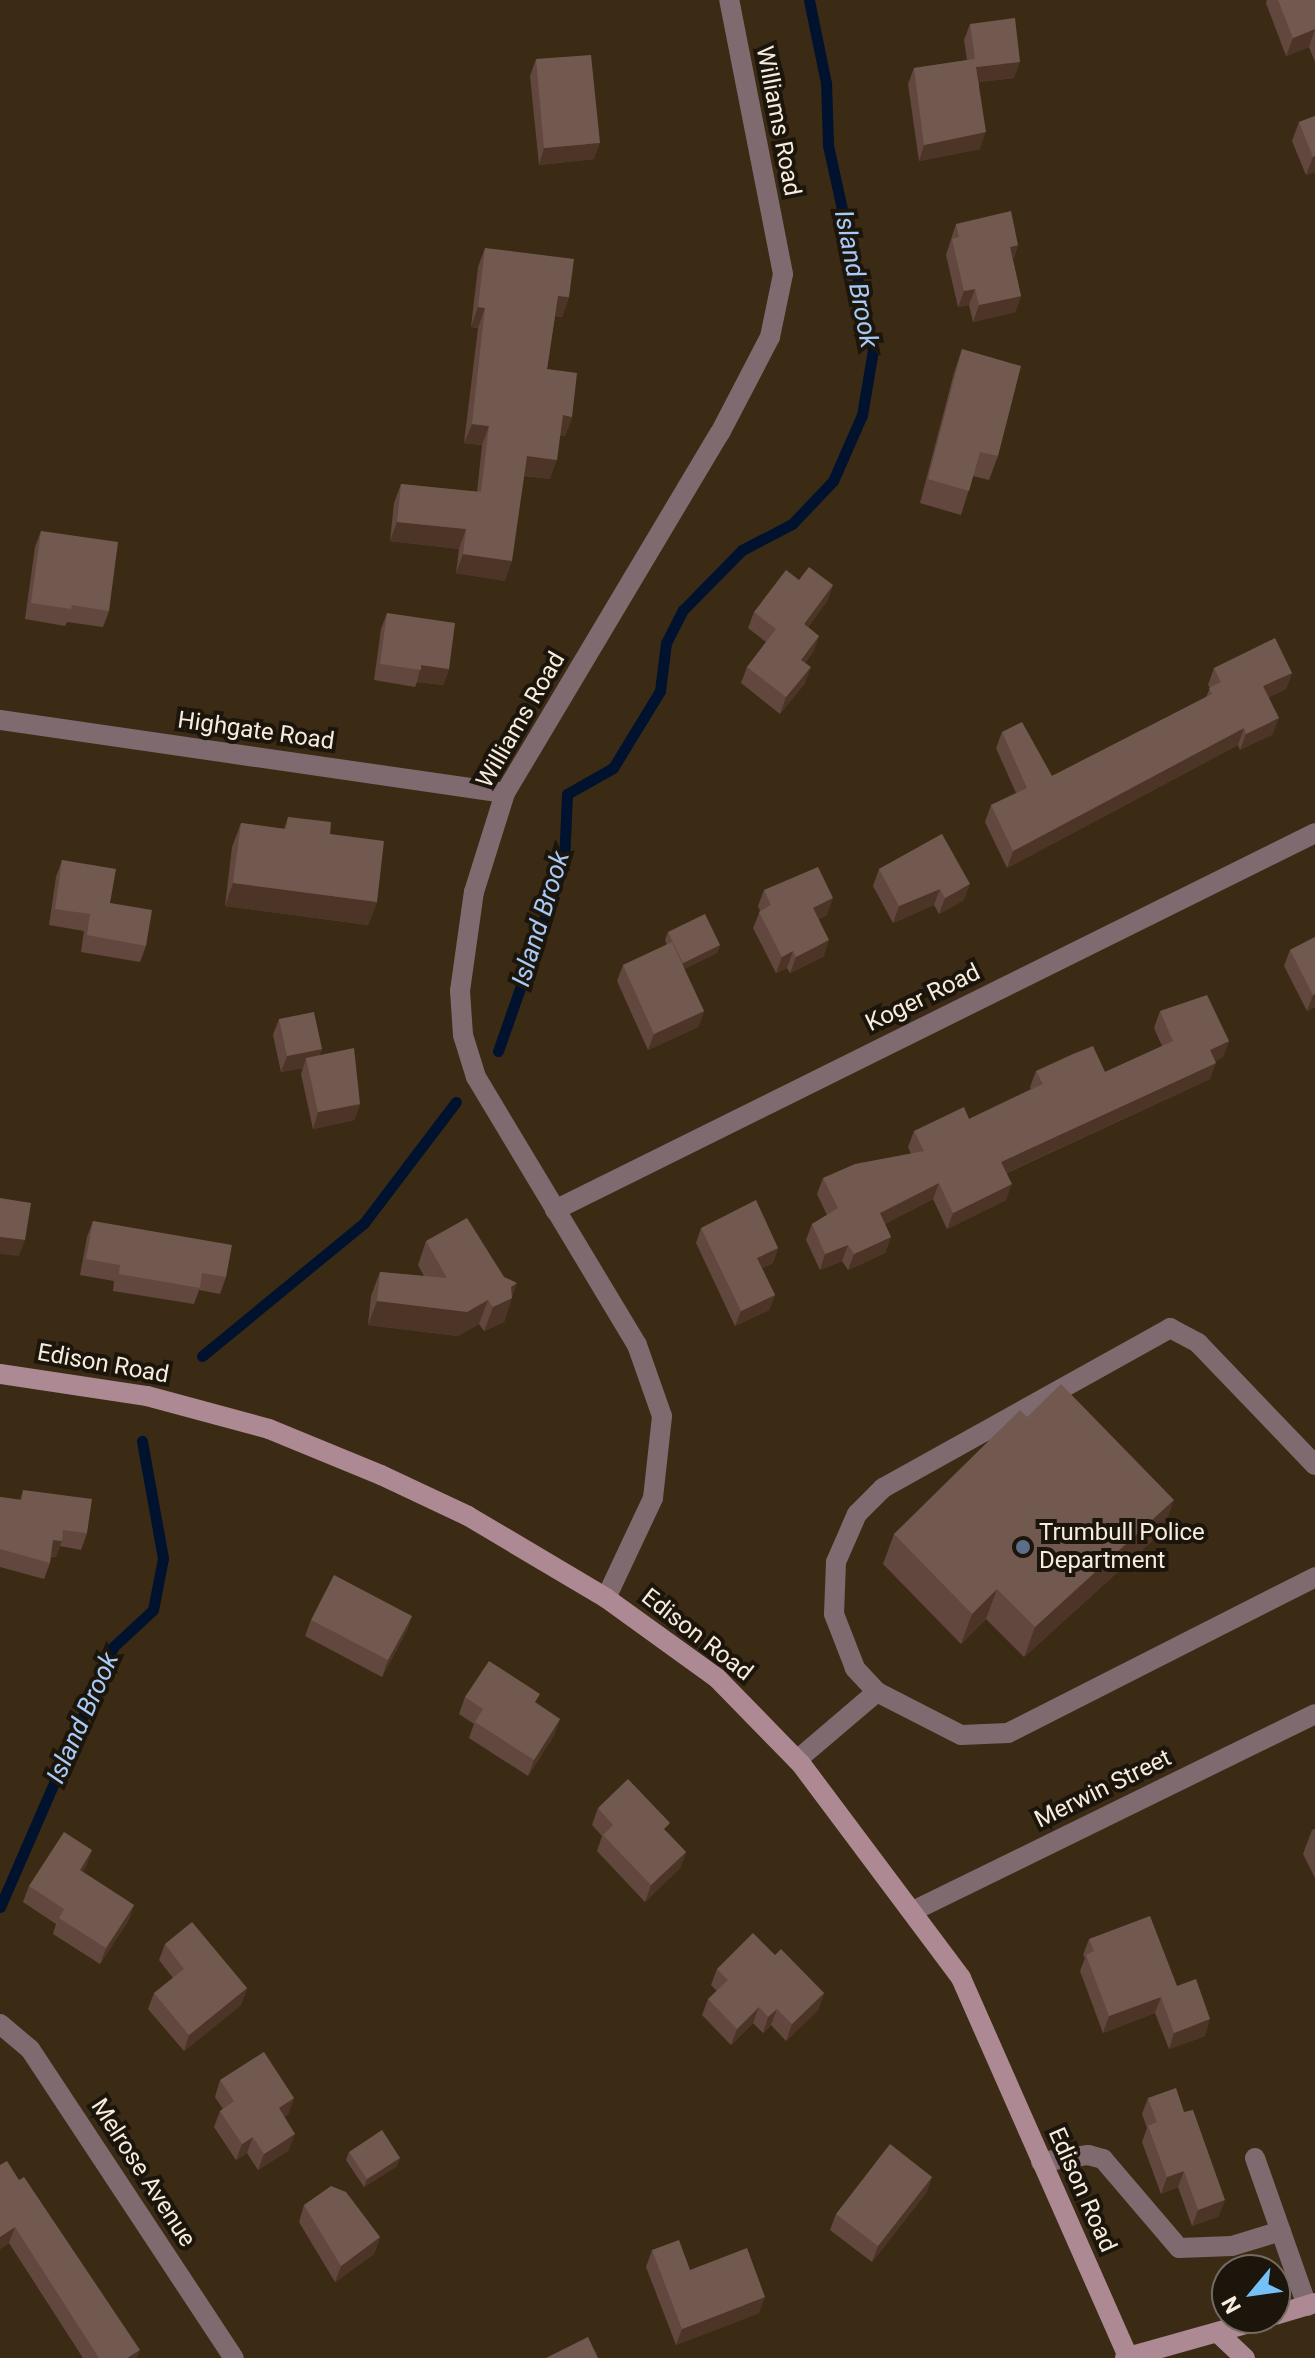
<!DOCTYPE html>
<html>
<head>
<meta charset="utf-8">
<style>
	body { margin:0 }
	#map { position:relative; width:1315px; height:2358px; overflow:hidden; background:#3b2b15; font-family:Roboto,sans-serif }
	div>[style] { position:absolute }
	.stream>* { height:11px; margin:-5.5px; padding:0 5.5px; transform-origin:5.5px; border-radius:5.5px; background:#00122e }
	.lane>* { height:20px; margin:-10px; padding:0 10px; transform-origin:10px; border-radius:10px; background:#7f6a6f }
	.street>* { height:20px; margin:-10px; padding:0 10px; transform-origin:10px; border-radius:10px; background:#7f6a6f }
	.secondary>* { height:20px; margin:-10px; padding:0 10px; transform-origin:10px; border-radius:10px; background:#ad8a93 }
	.wall>* { inset:0; background:#62473f }
	.shaded-wall>* { inset:0; background:#4c3527 }
	.building>* { inset:0; background:#725950 }
	.dots>* { width:22px; height:22px; translate:-50% -50%; box-sizing:border-box; border:4px solid #1c150c; border-radius:50% }
	span { translate:-50% -50%; white-space:nowrap; text-align:center; line-height:1.15; -webkit-text-stroke:8px #1c150c; paint-order:stroke }
	.street-label { font-size:24px; color:#f7eddf }
	.poi-label { font-size:24px; color:#f7eddf }
	.left { translate:0 -50%; text-align:left }
	.water-label { font-size:26px; color:#a7caf7; font-style:italic }
	.north { position:absolute; left:1211px; top:2254px; width:80px; height:80px; box-sizing:border-box; background:#1c150c; border:2px solid #746b60; border-radius:50%; rotate:241deg; font-size:22px; font-weight:700; line-height:32px; text-align:center; color:#f7eddf }
	.north::after { content:''; display:block; margin:auto; width:28px; height:36px; background:#75c0f6; clip-path:polygon(50% 0,100% 100%,50% 72%,0 100%) }
</style>
</head>
<body>
<div id="map">
	<div class="stream">
		<i style="left:498px;top:1051px;width:199px;rotate:-70.7deg"></i>
		<i style="left:564px;top:863px;width:69px;rotate:-87.5deg"></i>
		<i style="left:567px;top:794px;width:53px;rotate:-29.5deg"></i>
		<i style="left:613px;top:768px;width:90px;rotate:-58.6deg"></i>
		<i style="left:660px;top:691px;width:48px;rotate:-82.9deg"></i>
		<i style="left:666px;top:643px;width:37px;rotate:-63deg"></i>
		<i style="left:683px;top:610px;width:84px;rotate:-45.5deg"></i>
		<i style="left:742px;top:550px;width:56px;rotate:-27.5deg"></i>
		<i style="left:792px;top:524px;width:59px;rotate:-46.4deg"></i>
		<i style="left:833px;top:481px;width:72px;rotate:-66.3deg"></i>
		<i style="left:862px;top:415px;width:66px;rotate:-80.4deg"></i>
		<i style="left:873px;top:350px;width:210px;rotate:-102.4deg"></i>
		<i style="left:828px;top:145px;width:62px;rotate:-91.8deg"></i>
		<i style="left:826px;top:83px;width:85px;rotate:-101.6deg"></i>
		<i style="left:202px;top:1356px;width:210px;rotate:-39.4deg"></i>
		<i style="left:364px;top:1223px;width:152px;rotate:-52.8deg"></i>
		<i style="left:0;top:1907px;width:283px;rotate:-66.5deg"></i>
		<i style="left:113px;top:1647px;width:54px;rotate:-42.8deg"></i>
		<i style="left:153px;top:1610px;width:53px;rotate:-79.1deg"></i>
		<i style="left:163px;top:1558px;width:119px;rotate:-100.2deg"></i>
	</div>
	<div class="lane">
		<i style="left:877px;top:1692px;width:33px;rotate:-133deg"></i>
		<i style="left:855px;top:1668px;width:58px;rotate:-111.3deg"></i>
		<i style="left:834px;top:1614px;width:52px;rotate:-87.8deg"></i>
		<i style="left:836px;top:1562px;width:52px;rotate:-66.4deg"></i>
		<i style="left:857px;top:1514px;width:37px;rotate:-45deg"></i>
		<i style="left:883px;top:1488px;width:329px;rotate:-29.1deg"></i>
		<i style="left:1170px;top:1328px;width:32px;rotate:28deg"></i>
		<i style="left:1198px;top:1343px;width:169px;rotate:46.2deg"></i>
		<i style="left:797px;top:1760px;width:105px;rotate:-40.4deg"></i>
		<i style="left:877px;top:1692px;width:94px;rotate:27.1deg"></i>
		<i style="left:961px;top:1735px;width:47px;rotate:-2.4deg"></i>
		<i style="left:1008px;top:1733px;width:344px;rotate:-26.9deg"></i>
		<i style="left:1255px;top:2158px;width:157px;rotate:70.6deg"></i>
		<i style="left:1041px;top:2162px;width:48px;rotate:-8.5deg"></i>
		<i style="left:1088px;top:2155px;width:16px;rotate:15deg"></i>
		<i style="left:1103px;top:2159px;width:117px;rotate:49.5deg"></i>
		<i style="left:1179px;top:2248px;width:53px;rotate:-2.2deg"></i>
		<i style="left:1232px;top:2246px;width:51px;rotate:-17deg"></i>
	</div>
	<div class="street">
		<i style="left:0;top:720px;width:510px;rotate:8.23deg"></i>
		<i style="left:555px;top:1210px;width:848px;rotate:-26.38deg"></i>
		<i style="left:606px;top:1598px;width:110px;rotate:-64.8deg"></i>
		<i style="left:653px;top:1498px;width:82px;rotate:-83.7deg"></i>
		<i style="left:662px;top:1416px;width:75px;rotate:-109.4deg"></i>
		<i style="left:637px;top:1345px;width:313px;rotate:-121deg"></i>
		<i style="left:476px;top:1077px;width:44px;rotate:-107.2deg"></i>
		<i style="left:463px;top:1035px;width:44px;rotate:-93.9deg"></i>
		<i style="left:460px;top:991px;width:100px;rotate:-82deg"></i>
		<i style="left:474px;top:892px;width:104px;rotate:-72.6deg"></i>
		<i style="left:505px;top:793px;width:419px;rotate:-59.2deg"></i>
		<i style="left:720px;top:433px;width:108px;rotate:-62.5deg"></i>
		<i style="left:770px;top:337px;width:64px;rotate:-78.3deg"></i>
		<i style="left:783px;top:274px;width:279px;rotate:-101.1deg"></i>
		<i style="left:915px;top:1910px;width:445px;rotate:-26.1deg"></i>
		<i style="left:0;top:2024px;width:39px;rotate:40deg"></i>
		<i style="left:30px;top:2049px;width:370px;rotate:56.6deg"></i>
	</div>
	<div class="secondary">
		<i style="left:0;top:1374px;width:149px;rotate:8.5deg"></i>
		<i style="left:147px;top:1396px;width:126px;rotate:15.1deg"></i>
		<i style="left:269px;top:1429px;width:121px;rotate:22.3deg"></i>
		<i style="left:381px;top:1475px;width:96px;rotate:25.2deg"></i>
		<i style="left:468px;top:1516px;width:161px;rotate:30.7deg"></i>
		<i style="left:606px;top:1598px;width:137px;rotate:35.8deg"></i>
		<i style="left:717px;top:1678px;width:120px;rotate:45.7deg"></i>
		<i style="left:801px;top:1764px;width:267px;rotate:53.2deg"></i>
		<i style="left:961px;top:1978px;width:414px;rotate:66.2deg"></i>
		<i style="left:1275px;top:2315px;width:42px;rotate:-16.7deg"></i>
		<i style="left:1218px;top:2333px;width:37px;rotate:43deg"></i>
		<i style="left:1125px;top:2358px;width:148px;rotate:-15.7deg"></i>
	</div>
	<div class="wall">
		<i style="clip-path:polygon(1267px 0,1315px 0,1315px 62px,1309px 47px,1286px 56px,1266px 3px)"></i>
		<i style="clip-path:polygon(970px 24px,1014px 78px,979px 82px,980px 149px,919px 161px,908px 84px,914px 68px,967px 60px,964px 40px)"></i>
		<i style="clip-path:polygon(536px 59px,594px 159px,539px 165px,530px 76px)"></i>
		<i style="clip-path:polygon(1315px 116px,1315px 172px,1306px 175px,1292px 141px,1299px 122px)"></i>
		<i style="clip-path:polygon(956px 224px,1018px 245px,1013px 260px,1021px 296px,1015px 312px,973px 322px,969px 305px,958px 307px,946px 255px)"></i>
		<i style="clip-path:polygon(485px 248px,569px 297px,562px 317px,555px 316px,547px 369px,572px 417px,565px 436px,560px 435px,550px 479px,524px 476px,505px 581px,456px 573px,459px 549px,390px 541px,394px 503px,401px 484px,477px 492px,482px 445px,464px 443px,478px 328px,471px 327px,478px 267px)"></i>
		<i style="clip-path:polygon(962px 349px,998px 456px,989px 480px,973px 476px,961px 515px,920px 503px,954px 373px)"></i>
		<i style="clip-path:polygon(41px 531px,109px 611px,103px 627px,67px 622px,65px 626px,25px 619px,35px 547px)"></i>
		<i style="clip-path:polygon(799px 580px,833px 585px,827px 601px,808px 627px,819px 636px,813px 652px,805px 663px,805px 683px,780px 714px,741px 683px,747px 667px,766px 642px,748px 628px,754px 612px)"></i>
		<i style="clip-path:polygon(387px 613px,449px 669px,443px 685px,417px 682px,415px 687px,374px 680px,381px 629px)"></i>
		<i style="clip-path:polygon(1214px 668px,1292px 673px,1286px 689px,1269px 697px,1273px 734px,1240px 750px,1238px 745px,1007px 868px,985px 822px,991px 805px,1016px 793px,996px 748px,1002px 732px,1052px 776px,1206px 697px,1210px 688px,1208px 685px)"></i>
		<i style="clip-path:polygon(288px 817px,330px 834px,377px 902px,368px 925px,225px 906px,232px 847px,241px 823px,284px 829px)"></i>
		<i style="clip-path:polygon(942px 834px,964px 900px,939px 914px,934px 905px,893px 923px,873px 886px,879px 869px)"></i>
		<i style="clip-path:polygon(62px 860px,110px 903px,146px 946px,140px 962px,81px 952px,84px 931px,49px 925px,56px 877px)"></i>
		<i style="clip-path:polygon(764px 890px,827px 915px,819px 919px,824px 956px,790px 973px,787px 968px,776px 973px,753px 928px,760px 911px,758px 906px)"></i>
		<i style="clip-path:polygon(668px 932px,720px 945px,717px 953px,684px 969px,704px 1011px,698px 1027px,648px 1050px,617px 981px,623px 965px,667px 945px,665px 940px)"></i>
		<i style="clip-path:polygon(1315px 937px,1315px 1007px,1307px 1011px,1284px 966px,1290px 950px)"></i>
		<i style="clip-path:polygon(1160px 1011px,1229px 1041px,1223px 1057px,1215px 1061px,1210px 1079px,1007px 1173px,1006px 1200px,947px 1229px,933px 1199px,885px 1224px,891px 1237px,885px 1253px,848px 1270px,842px 1261px,820px 1270px,806px 1240px,812px 1224px,827px 1215px,817px 1194px,823px 1178px,911px 1154px,908px 1147px,914px 1131px,969px 1119px,1031px 1089px,1030px 1087px,1036px 1071px,1105px 1072px,1162px 1046px,1154px 1028px)"></i>
		<i style="clip-path:polygon(279px 1019px,322px 1049px,319px 1056px,360px 1104px,354px 1120px,313px 1129px,301px 1074px,303px 1068px,281px 1072px,273px 1035px)"></i>
		<i style="clip-path:polygon(93px 1221px,226px 1277px,220px 1294px,199px 1290px,194px 1304px,113px 1291px,114px 1281px,80px 1275px,87px 1237px)"></i>
		<i style="clip-path:polygon(701px 1228px,778px 1248px,773px 1263px,762px 1268px,775px 1295px,769px 1310px,735px 1326px,696px 1243px)"></i>
		<i style="clip-path:polygon(426px 1241px,512px 1296px,504px 1322px,484px 1331px,479px 1324px,458px 1336px,368px 1325px,371px 1296px,380px 1272px,424px 1276px,418px 1265px)"></i>
		<i style="clip-path:polygon(1027px 1417px,1163px 1531px,1024px 1657px,986px 1619px,961px 1644px,883px 1564px,894px 1534px)"></i>
		<i style="clip-path:polygon(23px 1490px,87px 1533px,81px 1550px,60px 1546px,56px 1557px,50px 1557px,50px 1563px,44px 1579px,0 1567px,0 1497px,20px 1500px)"></i>
		<i style="clip-path:polygon(412px 1616px,406px 1632px,382px 1677px,305px 1636px,311px 1620px)"></i>
		<i style="clip-path:polygon(465px 1697px,537px 1704px,560px 1719px,554px 1735px,528px 1776px,469px 1738px,474px 1724px,459px 1714px)"></i>
		<i style="clip-path:polygon(598px 1808px,667px 1832px,686px 1852px,680px 1868px,645px 1902px,597px 1851px,602px 1836px,592px 1825px)"></i>
		<i style="clip-path:polygon(1315px 1829px,1315px 1878px,1303px 1854px,1312px 1830px)"></i>
		<i style="clip-path:polygon(92px 1850px,83px 1872px,134px 1905px,128px 1921px,100px 1964px,53px 1934px,56px 1924px,23px 1902px,29px 1886px)"></i>
		<i style="clip-path:polygon(1089px 1939px,1177px 1986px,1205px 2036px,1169px 2049px,1155px 2013px,1103px 2033px,1080px 1971px,1085px 1958px,1083px 1955px)"></i>
		<i style="clip-path:polygon(165px 1944px,247px 1988px,241px 2005px,184px 2051px,148px 2009px,154px 1993px,173px 1978px,159px 1960px)"></i>
		<i style="clip-path:polygon(775px 1955px,824px 1993px,818px 2010px,786px 2041px,771px 2025px,763px 2033px,753px 2023px,731px 2045px,702px 2015px,708px 1999px,717px 1991px,711px 1985px,717px 1969px)"></i>
		<i style="clip-path:polygon(220px 2080px,294px 2098px,288px 2114px,284px 2117px,289px 2150px,258px 2170px,247px 2153px,236px 2160px,214px 2127px,220px 2111px,223px 2109px,215px 2097px)"></i>
		<i style="clip-path:polygon(1148px 2098px,1219px 2216px,1192px 2226px,1178px 2187px,1161px 2194px,1142px 2142px,1147px 2128px,1142px 2114px)"></i>
		<i style="clip-path:polygon(349px 2152px,397px 2166px,364px 2187px,346px 2160px)"></i>
		<i style="clip-path:polygon(0 2165px,137px 2358px,83px 2358px,9px 2243px,0 2249px)"></i>
		<i style="clip-path:polygon(932px 2177px,926px 2193px,872px 2262px,830px 2230px,836px 2214px)"></i>
		<i style="clip-path:polygon(304px 2205px,380px 2237px,374px 2254px,335px 2282px,299px 2222px)"></i>
		<i style="clip-path:polygon(652px 2250px,690px 2270px,759px 2313px,676px 2345px,646px 2267px)"></i>
	</div>
	<div class="shaded-wall">
		<i style="clip-path:polygon(1315px 29px,1309px 47px,1286px 56px,1293px 38px)"></i>
		<i style="clip-path:polygon(1020px 62px,1014px 78px,970px 83px,976px 67px)"></i>
		<i style="clip-path:polygon(986px 132px,980px 149px,919px 161px,924px 145px)"></i>
		<i style="clip-path:polygon(600px 143px,594px 159px,539px 165px,544px 148px)"></i>
		<i style="clip-path:polygon(1315px 156px,1315px 172px,1306px 175px,1313px 157px)"></i>
		<i style="clip-path:polygon(1018px 245px,1012px 262px,1010px 247px)"></i>
		<i style="clip-path:polygon(975px 289px,969px 305px,958px 307px,964px 291px)"></i>
		<i style="clip-path:polygon(558px 296px,569px 297px,562px 317px,550px 315px)"></i>
		<i style="clip-path:polygon(1021px 296px,1015px 312px,973px 322px,979px 305px)"></i>
		<i style="clip-path:polygon(478px 307px,485px 308px,478px 328px,471px 327px)"></i>
		<i style="clip-path:polygon(563px 415px,572px 417px,565px 436px,556px 435px)"></i>
		<i style="clip-path:polygon(472px 424px,489px 426px,482px 445px,464px 443px)"></i>
		<i style="clip-path:polygon(527px 456px,557px 460px,550px 479px,520px 475px)"></i>
		<i style="clip-path:polygon(397px 522px,466px 529px,459px 549px,390px 541px)"></i>
		<i style="clip-path:polygon(463px 554px,512px 561px,505px 581px,456px 573px)"></i>
		<i style="clip-path:polygon(833px 585px,827px 601px,798px 640px,804px 624px)"></i>
		<i style="clip-path:polygon(819px 636px,813px 652px,795px 676px,801px 660px)"></i>
		<i style="clip-path:polygon(421px 665px,449px 669px,443px 685px,417px 682px)"></i>
		<i style="clip-path:polygon(811px 667px,805px 683px,780px 714px,786px 697px)"></i>
		<i style="clip-path:polygon(1292px 673px,1286px 689px,1258px 703px,1263px 686px)"></i>
		<i style="clip-path:polygon(1279px 718px,1273px 734px,1240px 750px,1246px 734px)"></i>
		<i style="clip-path:polygon(1244px 728px,1238px 745px,1007px 868px,1013px 851px)"></i>
		<i style="clip-path:polygon(233px 883px,377px 902px,368px 925px,225px 906px)"></i>
		<i style="clip-path:polygon(970px 884px,964px 900px,939px 914px,945px 898px)"></i>
		<i style="clip-path:polygon(940px 889px,934px 905px,893px 923px,899px 906px)"></i>
		<i style="clip-path:polygon(833px 898px,827px 915px,808px 925px,813px 908px)"></i>
		<i style="clip-path:polygon(829px 940px,824px 956px,790px 973px,796px 957px)"></i>
		<i style="clip-path:polygon(720px 945px,717px 953px,680px 971px,683px 963px)"></i>
		<i style="clip-path:polygon(793px 951px,787px 968px,776px 973px,782px 957px)"></i>
		<i style="clip-path:polygon(1315px 994px,1315px 1007px,1307px 1011px,1313px 995px)"></i>
		<i style="clip-path:polygon(704px 1011px,698px 1027px,648px 1050px,654px 1034px)"></i>
		<i style="clip-path:polygon(1229px 1041px,1223px 1057px,1204px 1066px,1210px 1050px)"></i>
		<i style="clip-path:polygon(322px 1049px,316px 1065px,306px 1058px,303px 1068px,281px 1072px,287px 1056px)"></i>
		<i style="clip-path:polygon(1216px 1063px,1210px 1079px,995px 1178px,1001px 1162px)"></i>
		<i style="clip-path:polygon(360px 1104px,354px 1120px,313px 1129px,318px 1112px)"></i>
		<i style="clip-path:polygon(939px 1183px,933px 1199px,874px 1230px,880px 1213px)"></i>
		<i style="clip-path:polygon(1012px 1184px,1006px 1200px,947px 1229px,953px 1213px)"></i>
		<i style="clip-path:polygon(0 1237px,25px 1240px,19px 1256px,0 1254px)"></i>
		<i style="clip-path:polygon(891px 1237px,885px 1253px,848px 1270px,854px 1254px)"></i>
		<i style="clip-path:polygon(848px 1245px,842px 1261px,820px 1270px,825px 1254px)"></i>
		<i style="clip-path:polygon(778px 1248px,773px 1263px,751px 1273px,757px 1258px)"></i>
		<i style="clip-path:polygon(517px 1283px,504px 1322px,484px 1331px,493px 1307px,511px 1287px)"></i>
		<i style="clip-path:polygon(775px 1295px,769px 1310px,735px 1326px,741px 1311px)"></i>
		<i style="clip-path:polygon(488px 1300px,479px 1324px,458px 1336px,368px 1325px,377px 1301px)"></i>
		<i style="clip-path:polygon(1174px 1500px,1163px 1531px,1024px 1657px,1035px 1627px)"></i>
		<i style="clip-path:polygon(53px 1540px,62px 1541px,56px 1557px,47px 1556px)"></i>
		<i style="clip-path:polygon(997px 1589px,986px 1619px,961px 1644px,972px 1614px)"></i>
		<i style="clip-path:polygon(412px 1616px,406px 1632px,382px 1677px,388px 1660px)"></i>
		<i style="clip-path:polygon(560px 1719px,554px 1735px,528px 1776px,534px 1760px)"></i>
		<i style="clip-path:polygon(92px 1850px,86px 1867px,74px 1886px,80px 1870px)"></i>
		<i style="clip-path:polygon(686px 1852px,680px 1868px,645px 1902px,651px 1885px)"></i>
		<i style="clip-path:polygon(134px 1905px,128px 1921px,100px 1964px,106px 1948px)"></i>
		<i style="clip-path:polygon(247px 1988px,241px 2005px,184px 2051px,189px 2035px)"></i>
		<i style="clip-path:polygon(824px 1993px,818px 2010px,786px 2041px,792px 2024px)"></i>
		<i style="clip-path:polygon(1161px 1997px,1155px 2013px,1103px 2033px,1109px 2016px)"></i>
		<i style="clip-path:polygon(759px 2007px,753px 2023px,731px 2045px,737px 2029px)"></i>
		<i style="clip-path:polygon(777px 2009px,771px 2025px,763px 2033px,768px 2017px)"></i>
		<i style="clip-path:polygon(1210px 2019px,1205px 2036px,1169px 2049px,1174px 2033px)"></i>
		<i style="clip-path:polygon(294px 2098px,288px 2114px,273px 2124px,279px 2108px)"></i>
		<i style="clip-path:polygon(295px 2134px,289px 2150px,258px 2170px,264px 2154px)"></i>
		<i style="clip-path:polygon(253px 2137px,247px 2153px,236px 2160px,242px 2144px)"></i>
		<i style="clip-path:polygon(400px 2158px,397px 2166px,364px 2187px,367px 2179px)"></i>
		<i style="clip-path:polygon(1184px 2171px,1178px 2187px,1161px 2194px,1167px 2177px)"></i>
		<i style="clip-path:polygon(932px 2177px,926px 2193px,872px 2262px,878px 2246px)"></i>
		<i style="clip-path:polygon(1225px 2200px,1219px 2216px,1192px 2226px,1198px 2210px)"></i>
		<i style="clip-path:polygon(15px 2227px,9px 2243px,0 2249px,0 2237px)"></i>
		<i style="clip-path:polygon(380px 2237px,374px 2254px,335px 2282px,341px 2266px)"></i>
		<i style="clip-path:polygon(765px 2297px,759px 2313px,676px 2345px,682px 2329px)"></i>
		<i style="clip-path:polygon(140px 2350px,137px 2358px,127px 2358px)"></i>
	</div>
	<div class="building">
		<i style="clip-path:polygon(1278px 0,1315px 0,1315px 29px,1293px 38px)"></i>
		<i style="clip-path:polygon(1015px 18px,1020px 62px,976px 67px,986px 132px,924px 145px,914px 68px,975px 59px,970px 24px)"></i>
		<i style="clip-path:polygon(591px 55px,600px 143px,544px 148px,536px 59px)"></i>
		<i style="clip-path:polygon(1315px 116px,1315px 156px,1313px 157px,1299px 122px)"></i>
		<i style="clip-path:polygon(1011px 211px,1018px 245px,1010px 247px,1021px 296px,979px 305px,975px 289px,964px 291px,952px 239px,959px 237px,956px 224px)"></i>
		<i style="clip-path:polygon(485px 248px,574px 259px,569px 297px,558px 296px,547px 369px,577px 373px,572px 417px,563px 415px,557px 460px,527px 456px,512px 561px,463px 554px,466px 529px,397px 522px,401px 484px,481px 492px,489px 426px,472px 424px,485px 308px,478px 307px)"></i>
		<i style="clip-path:polygon(962px 349px,1021px 366px,998px 456px,980px 452px,969px 491px,928px 479px)"></i>
		<i style="clip-path:polygon(41px 531px,118px 542px,109px 611px,72px 605px,71px 609px,31px 603px)"></i>
		<i style="clip-path:polygon(809px 567px,833px 585px,804px 624px,819px 636px,801px 660px,811px 667px,786px 697px,747px 667px,776px 629px,754px 612px,786px 570px,799px 580px)"></i>
		<i style="clip-path:polygon(387px 613px,455px 623px,449px 669px,421px 665px,421px 670px,380px 664px)"></i>
		<i style="clip-path:polygon(1275px 638px,1292px 673px,1263px 686px,1279px 718px,1246px 734px,1244px 728px,1013px 851px,991px 805px,1027px 788px,1002px 732px,1022px 722px,1052px 776px,1212px 694px,1209px 688px,1221px 682px,1214px 668px)"></i>
		<i style="clip-path:polygon(288px 817px,331px 822px,330px 834px,384px 841px,377px 902px,233px 883px,241px 823px,286px 829px)"></i>
		<i style="clip-path:polygon(942px 834px,970px 884px,945px 898px,940px 889px,899px 906px,879px 869px)"></i>
		<i style="clip-path:polygon(62px 860px,116px 869px,110px 903px,152px 910px,146px 946px,87px 935px,90px 914px,55px 909px)"></i>
		<i style="clip-path:polygon(818px 867px,833px 898px,813px 908px,829px 940px,796px 957px,793px 951px,782px 957px,759px 912px,771px 905px,764px 890px)"></i>
		<i style="clip-path:polygon(705px 914px,720px 945px,683px 963px,668px 932px)"></i>
		<i style="clip-path:polygon(1315px 937px,1315px 994px,1313px 995px,1290px 950px)"></i>
		<i style="clip-path:polygon(672px 942px,704px 1011px,654px 1034px,623px 965px)"></i>
		<i style="clip-path:polygon(1207px 995px,1229px 1041px,1210px 1050px,1216px 1063px,1001px 1162px,1012px 1184px,953px 1213px,939px 1183px,880px 1213px,891px 1237px,854px 1254px,848px 1245px,825px 1254px,812px 1224px,838px 1208px,823px 1178px,855px 1164px,924px 1151px,914px 1131px,964px 1107px,969px 1119px,1043px 1084px,1036px 1071px,1073px 1054px,1093px 1046px,1105px 1072px,1173px 1041px,1160px 1011px)"></i>
		<i style="clip-path:polygon(314px 1012px,322px 1049px,287px 1056px,279px 1019px)"></i>
		<i style="clip-path:polygon(354px 1048px,360px 1104px,318px 1112px,306px 1058px)"></i>
		<i style="clip-path:polygon(0 1198px,31px 1203px,25px 1240px,0 1237px)"></i>
		<i style="clip-path:polygon(756px 1200px,778px 1248px,757px 1258px,775px 1295px,741px 1311px,701px 1228px)"></i>
		<i style="clip-path:polygon(467px 1218px,504px 1277px,517px 1283px,511px 1287px,512px 1298px,493px 1307px,488px 1300px,467px 1312px,377px 1301px,380px 1272px,447px 1278px,426px 1241px)"></i>
		<i style="clip-path:polygon(93px 1221px,232px 1245px,226px 1277px,202px 1273px,200px 1288px,119px 1274px,120px 1265px,86px 1259px)"></i>
		<i style="clip-path:polygon(1061px 1384px,1174px 1500px,1035px 1627px,997px 1589px,972px 1614px,894px 1534px,1020px 1410px,1027px 1417px)"></i>
		<i style="clip-path:polygon(23px 1490px,92px 1499px,87px 1533px,63px 1530px,62px 1541px,53px 1540px,50px 1563px,0 1549px,0 1497px,22px 1500px)"></i>
		<i style="clip-path:polygon(334px 1575px,412px 1616px,388px 1660px,311px 1620px)"></i>
		<i style="clip-path:polygon(489px 1661px,540px 1694px,535px 1702px,560px 1719px,534px 1760px,475px 1722px,483px 1709px,465px 1697px)"></i>
		<i style="clip-path:polygon(628px 1779px,670px 1823px,664px 1829px,686px 1852px,651px 1885px,603px 1835px,613px 1825px,598px 1808px)"></i>
		<i style="clip-path:polygon(64px 1832px,92px 1850px,80px 1870px,134px 1905px,106px 1948px,59px 1918px,64px 1909px,29px 1886px)"></i>
		<i style="clip-path:polygon(1150px 1916px,1177px 1986px,1196px 1979px,1210px 2019px,1174px 2033px,1161px 1997px,1109px 2016px,1086px 1955px,1094px 1951px,1089px 1939px)"></i>
		<i style="clip-path:polygon(192px 1922px,247px 1988px,189px 2035px,154px 1993px,184px 1969px,165px 1944px)"></i>
		<i style="clip-path:polygon(753px 1933px,775px 1955px,781px 1949px,824px 1993px,792px 2024px,777px 2009px,768px 2017px,759px 2007px,737px 2029px,708px 1999px,728px 1980px,717px 1969px)"></i>
		<i style="clip-path:polygon(264px 2052px,294px 2098px,279px 2108px,295px 2134px,264px 2154px,253px 2137px,242px 2144px,220px 2111px,234px 2101px,220px 2080px)"></i>
		<i style="clip-path:polygon(1176px 2088px,1184px 2112px,1193px 2110px,1225px 2200px,1198px 2210px,1184px 2171px,1167px 2177px,1148px 2126px,1157px 2122px,1148px 2098px)"></i>
		<i style="clip-path:polygon(382px 2130px,400px 2158px,367px 2179px,349px 2152px)"></i>
		<i style="clip-path:polygon(890px 2144px,932px 2177px,878px 2246px,836px 2214px)"></i>
		<i style="clip-path:polygon(7px 2161px,19px 2180px,24px 2177px,140px 2350px,127px 2358px,99px 2358px,15px 2227px,0 2237px,0 2165px)"></i>
		<i style="clip-path:polygon(331px 2186px,346px 2192px,380px 2237px,341px 2266px,304px 2205px)"></i>
		<i style="clip-path:polygon(679px 2240px,690px 2270px,747px 2248px,765px 2297px,682px 2329px,652px 2250px)"></i>
		<i style="clip-path:polygon(588px 2337px,598px 2358px,546px 2358px)"></i>
	</div>
	<div class="dots">
		<i style="left:1023px;top:1547px;background:#5c6f8a"></i>
	</div>
	<div class="street-label">
		<span style="left:778px;top:121px;rotate:79deg">Williams Road</span>
		<span style="left:521px;top:720px;rotate:-60deg">Williams Road</span>
		<span style="left:256px;top:731px;rotate:8deg">Highgate Road</span>
		<span style="left:923px;top:998px;rotate:-26deg">Koger Road</span>
		<span style="left:103px;top:1364px;rotate:10deg">Edison Road</span>
		<span style="left:697px;top:1635px;rotate:38deg">Edison Road</span>
		<span style="left:1103px;top:1789px;rotate:-26deg">Merwin Street</span>
		<span style="left:143px;top:2173px;rotate:57deg">Melrose Avenue</span>
		<span style="left:1082px;top:2190px;rotate:66deg">Edison Road</span>
	</div>
	<div class="poi-label">
		<span class="left" style="left:1039px;top:1547px">Trumbull Police<br>Department</span>
	</div>
	<div class="water-label">
		<span style="left:856px;top:279px;rotate:79deg">Island Brook</span>
		<span style="left:541px;top:919px;rotate:-73deg">Island Brook</span>
		<span style="left:83px;top:1718px;rotate:-66deg">Island Brook</span>
	</div>
	<div class="north">N</div>
</div>
</body>
</html>
